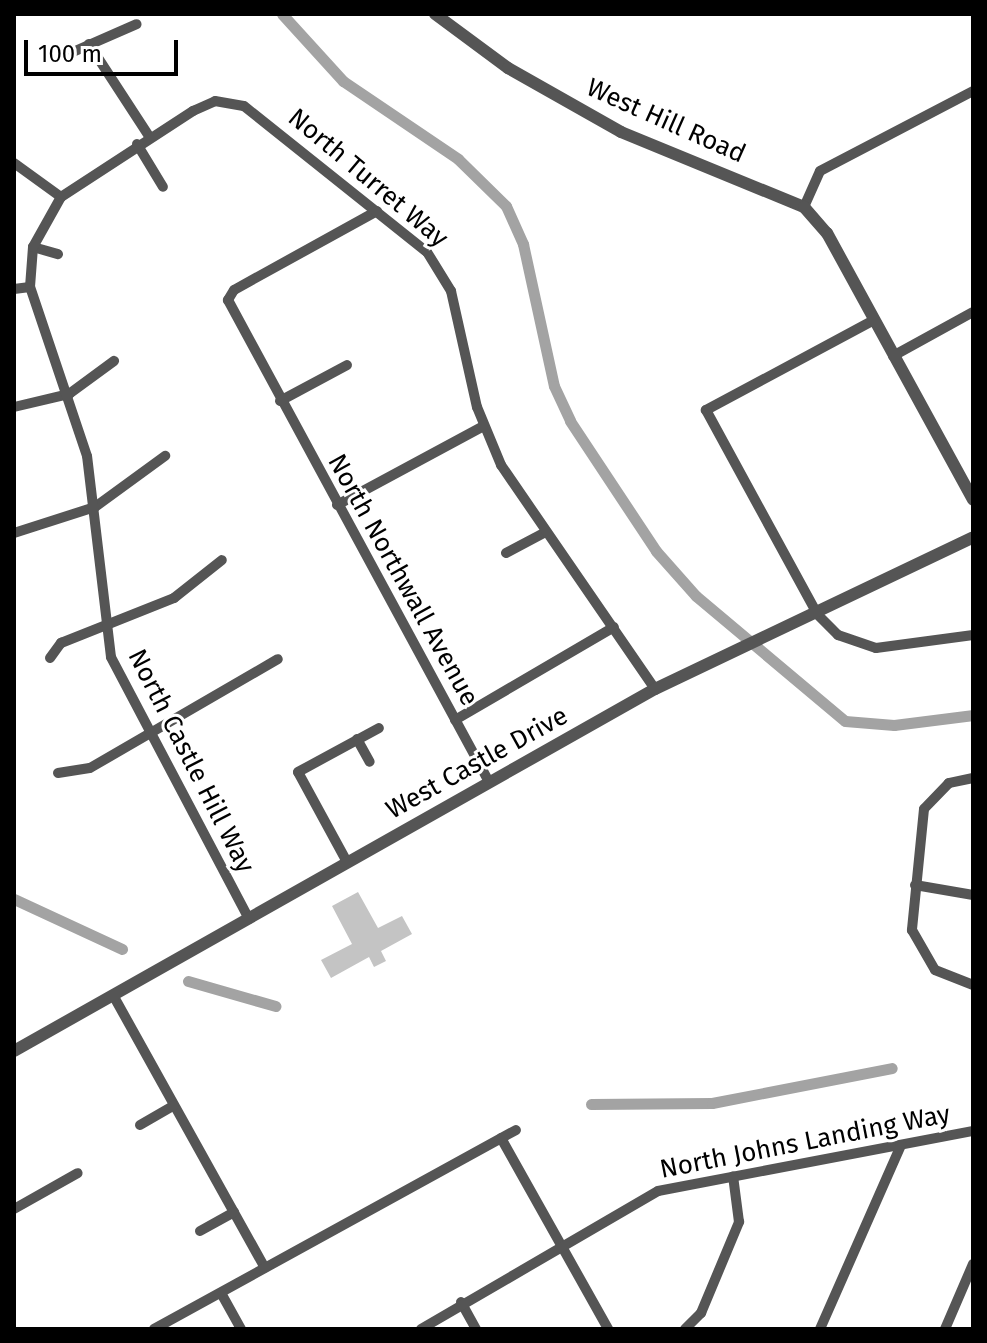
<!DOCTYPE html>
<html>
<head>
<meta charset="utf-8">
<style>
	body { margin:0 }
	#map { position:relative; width:987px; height:1343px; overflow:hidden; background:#fff; font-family:"Fira Sans",sans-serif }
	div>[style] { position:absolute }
	.canal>* { height:11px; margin:-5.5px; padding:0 5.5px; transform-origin:5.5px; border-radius:5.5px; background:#a3a3a3 }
	.building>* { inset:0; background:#c4c4c4 }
	.minor>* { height:10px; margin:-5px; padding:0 5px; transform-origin:5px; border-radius:5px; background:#555 }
	.tertiary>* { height:12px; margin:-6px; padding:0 6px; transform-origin:6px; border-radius:6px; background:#555 }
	span { translate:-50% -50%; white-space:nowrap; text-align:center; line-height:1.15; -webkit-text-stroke:6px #fff; paint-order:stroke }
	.street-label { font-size:26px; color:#000 }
	.frame { position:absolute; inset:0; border:16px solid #000; pointer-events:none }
	.scale { position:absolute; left:24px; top:40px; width:154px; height:36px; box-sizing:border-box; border:4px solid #000; border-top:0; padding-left:10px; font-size:24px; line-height:28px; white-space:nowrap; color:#000; -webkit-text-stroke:6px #fff; paint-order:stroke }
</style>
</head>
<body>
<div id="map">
	<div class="canal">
		<i style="left:282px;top:14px;width:91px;rotate:47.7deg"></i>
		<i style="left:343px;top:81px;width:139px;rotate:34.1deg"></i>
		<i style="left:458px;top:159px;width:67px;rotate:44.4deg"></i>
		<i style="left:506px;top:206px;width:42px;rotate:65.9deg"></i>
		<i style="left:523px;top:244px;width:145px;rotate:77.7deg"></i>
		<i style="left:554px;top:386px;width:38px;rotate:65deg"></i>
		<i style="left:570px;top:421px;width:156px;rotate:56.5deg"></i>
		<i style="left:656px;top:551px;width:60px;rotate:48.4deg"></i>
		<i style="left:696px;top:596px;width:194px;rotate:40deg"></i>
		<i style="left:845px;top:721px;width:49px;rotate:4.7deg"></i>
		<i style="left:894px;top:725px;width:80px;rotate:-7.2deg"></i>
		<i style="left:14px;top:899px;width:119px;rotate:24.8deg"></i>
		<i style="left:188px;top:981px;width:91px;rotate:16deg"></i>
		<i style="left:591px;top:1104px;width:121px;rotate:-0.5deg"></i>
		<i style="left:712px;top:1103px;width:183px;rotate:-11deg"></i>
	</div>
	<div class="building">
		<i style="clip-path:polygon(358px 892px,378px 928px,402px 916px,412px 934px,381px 951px,386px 961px,374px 967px,369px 957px,331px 978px,321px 960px,352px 944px,332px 906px)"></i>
	</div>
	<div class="minor">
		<i style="left:89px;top:44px;width:110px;rotate:56.9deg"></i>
		<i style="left:66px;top:55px;width:77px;rotate:-23.6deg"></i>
		<i style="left:137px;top:144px;width:50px;rotate:58.8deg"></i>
		<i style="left:14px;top:163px;width:58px;rotate:35.9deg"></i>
		<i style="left:804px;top:207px;width:39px;rotate:-66deg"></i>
		<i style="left:820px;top:171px;width:173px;rotate:-27.6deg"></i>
		<i style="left:377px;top:211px;width:163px;rotate:151.1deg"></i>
		<i style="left:234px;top:290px;width:12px;rotate:121deg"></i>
		<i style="left:228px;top:300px;width:546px;rotate:61.56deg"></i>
		<i style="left:33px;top:247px;width:26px;rotate:16deg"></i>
		<i style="left:14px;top:289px;width:16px;rotate:-7deg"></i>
		<i style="left:874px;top:320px;width:191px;rotate:151.8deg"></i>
		<i style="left:706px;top:410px;width:232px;rotate:61.4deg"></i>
		<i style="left:817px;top:614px;width:30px;rotate:45deg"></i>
		<i style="left:838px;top:635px;width:40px;rotate:18.9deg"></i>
		<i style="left:876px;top:648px;width:98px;rotate:-7.6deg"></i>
		<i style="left:893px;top:356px;width:91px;rotate:-28.8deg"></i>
		<i style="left:280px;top:401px;width:76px;rotate:-28.2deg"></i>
		<i style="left:14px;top:407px;width:57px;rotate:-13.3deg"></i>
		<i style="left:69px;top:394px;width:56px;rotate:-36.3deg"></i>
		<i style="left:337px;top:505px;width:165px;rotate:-28.3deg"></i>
		<i style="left:14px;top:533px;width:85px;rotate:-17.8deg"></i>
		<i style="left:95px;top:507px;width:87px;rotate:-36.1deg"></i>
		<i style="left:506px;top:553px;width:43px;rotate:-27.8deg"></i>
		<i style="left:50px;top:658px;width:19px;rotate:-54deg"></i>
		<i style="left:61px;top:643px;width:122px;rotate:-21.7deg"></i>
		<i style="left:174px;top:598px;width:61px;rotate:-38.4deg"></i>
		<i style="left:455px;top:720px;width:184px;rotate:-30.3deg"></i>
		<i style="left:357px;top:739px;width:26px;rotate:61deg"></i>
		<i style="left:58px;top:773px;width:32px;rotate:-9deg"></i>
		<i style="left:90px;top:768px;width:217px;rotate:-30.1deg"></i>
		<i style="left:973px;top:778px;width:25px;rotate:168deg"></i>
		<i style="left:949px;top:783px;width:36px;rotate:134deg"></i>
		<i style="left:924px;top:809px;width:122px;rotate:95.7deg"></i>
		<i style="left:912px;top:930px;width:46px;rotate:60.1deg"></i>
		<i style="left:935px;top:970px;width:41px;rotate:21.5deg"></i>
		<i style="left:347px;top:862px;width:102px;rotate:-118.6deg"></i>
		<i style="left:298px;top:772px;width:92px;rotate:-28.5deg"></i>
		<i style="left:915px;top:885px;width:59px;rotate:9.8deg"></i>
		<i style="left:249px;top:919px;width:296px;rotate:-117.8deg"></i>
		<i style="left:111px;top:657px;width:202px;rotate:-96.8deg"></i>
		<i style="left:87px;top:456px;width:178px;rotate:-108.6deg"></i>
		<i style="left:30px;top:287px;width:40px;rotate:-85.7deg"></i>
		<i style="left:33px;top:247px;width:57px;rotate:-60.8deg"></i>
		<i style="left:61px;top:197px;width:158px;rotate:-33.1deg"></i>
		<i style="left:193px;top:111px;width:24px;rotate:-24deg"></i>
		<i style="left:215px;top:101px;width:29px;rotate:10deg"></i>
		<i style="left:244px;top:106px;width:234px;rotate:38.6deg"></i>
		<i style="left:427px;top:252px;width:46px;rotate:58.4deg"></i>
		<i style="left:451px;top:291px;width:119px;rotate:77.4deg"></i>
		<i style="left:477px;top:407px;width:63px;rotate:67.5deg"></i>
		<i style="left:501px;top:465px;width:272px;rotate:55.5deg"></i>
		<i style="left:113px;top:995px;width:312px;rotate:60.9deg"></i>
		<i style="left:140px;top:1125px;width:39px;rotate:-30deg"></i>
		<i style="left:501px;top:1138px;width:219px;rotate:60.7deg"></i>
		<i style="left:14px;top:1209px;width:73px;rotate:-29.4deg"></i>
		<i style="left:200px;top:1231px;width:39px;rotate:-29deg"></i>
		<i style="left:221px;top:1293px;width:41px;rotate:60.9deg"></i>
		<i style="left:461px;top:1302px;width:31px;rotate:61deg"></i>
		<i style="left:154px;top:1329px;width:413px;rotate:-28.8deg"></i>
		<i style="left:421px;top:1329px;width:274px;rotate:-30.2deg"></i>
		<i style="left:658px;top:1191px;width:321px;rotate:-10.8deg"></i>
		<i style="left:685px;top:1329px;width:23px;rotate:-45deg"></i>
		<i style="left:701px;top:1313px;width:99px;rotate:-67.3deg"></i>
		<i style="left:739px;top:1222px;width:46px;rotate:-97.4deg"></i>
		<i style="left:820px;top:1329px;width:201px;rotate:-66.2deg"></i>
		<i style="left:945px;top:1329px;width:71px;rotate:-66.7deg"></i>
	</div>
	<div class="tertiary">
		<i style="left:435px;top:14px;width:91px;rotate:36.5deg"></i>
		<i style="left:508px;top:68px;width:130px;rotate:29.5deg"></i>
		<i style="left:621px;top:132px;width:198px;rotate:22.3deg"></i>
		<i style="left:804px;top:207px;width:35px;rotate:49deg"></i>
		<i style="left:827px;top:233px;width:304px;rotate:61.3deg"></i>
		<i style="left:14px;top:1051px;width:736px;rotate:-29.46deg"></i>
		<i style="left:655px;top:689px;width:352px;rotate:-25.5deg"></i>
	</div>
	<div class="street-label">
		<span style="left:666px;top:121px;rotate:24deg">West Hill Road</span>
		<span style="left:368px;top:178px;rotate:40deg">North Turret Way</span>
		<span style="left:403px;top:580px;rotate:61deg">North Northwall Avenue</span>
		<span style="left:191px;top:761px;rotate:63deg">North Castle Hill Way</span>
		<span style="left:477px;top:763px;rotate:-29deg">West Castle Drive</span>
		<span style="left:805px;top:1142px;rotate:-11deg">North Johns Landing Way</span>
	</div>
	<div class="frame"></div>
	<div class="scale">100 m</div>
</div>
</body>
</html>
